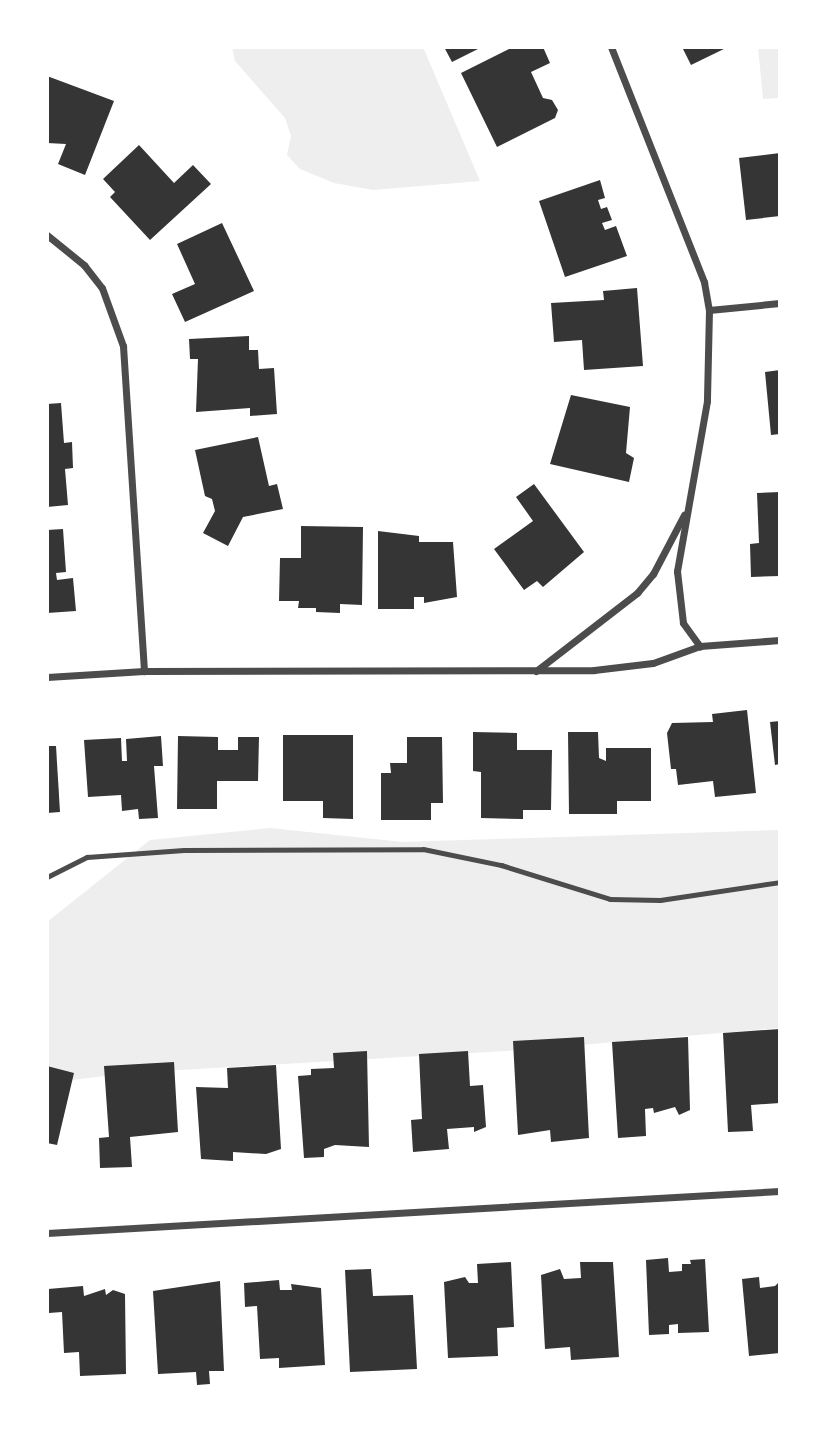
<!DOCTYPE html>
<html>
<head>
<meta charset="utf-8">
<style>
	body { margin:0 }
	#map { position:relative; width:827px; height:1437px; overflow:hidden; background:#fff; font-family:"Fira Sans",sans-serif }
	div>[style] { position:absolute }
	.green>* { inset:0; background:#eee }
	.building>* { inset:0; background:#353535 }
	.service>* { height:5px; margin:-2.5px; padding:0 2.5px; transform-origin:2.5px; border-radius:2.5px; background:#4c4c4c }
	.minor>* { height:7px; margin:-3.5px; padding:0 3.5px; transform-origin:3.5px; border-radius:3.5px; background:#4c4c4c }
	span { translate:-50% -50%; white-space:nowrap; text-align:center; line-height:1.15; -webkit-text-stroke:6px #fff; paint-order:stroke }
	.frame { position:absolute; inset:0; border:49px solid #fff; pointer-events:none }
</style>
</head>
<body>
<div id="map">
	<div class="green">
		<i style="clip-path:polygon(232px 47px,423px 47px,480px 181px,373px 190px,334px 183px,300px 169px,287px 155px,291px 136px,285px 118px,235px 61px)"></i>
		<i style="clip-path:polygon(758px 47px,780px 47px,780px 98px,763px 99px)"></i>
		<i style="clip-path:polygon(270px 828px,403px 842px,780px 830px,780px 1028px,522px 1050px,130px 1073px,47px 1083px,47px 922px,150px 840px)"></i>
	</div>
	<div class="building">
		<i style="clip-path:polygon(444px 47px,482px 47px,452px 62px)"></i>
		<i style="clip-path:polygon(513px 47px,543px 47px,550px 63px,531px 72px,543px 98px,552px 100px,558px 110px,555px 118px,497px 147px,461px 73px)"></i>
		<i style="clip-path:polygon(682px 47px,728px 47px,691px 65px)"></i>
		<i style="clip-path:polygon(47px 76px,114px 101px,85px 175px,58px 164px,66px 144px,47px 143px)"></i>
		<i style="clip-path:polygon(139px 145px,174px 183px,193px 165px,211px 184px,150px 240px,110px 197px,115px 192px,103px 179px)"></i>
		<i style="clip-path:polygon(780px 153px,780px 216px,746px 220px,739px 158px)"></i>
		<i style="clip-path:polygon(600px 180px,605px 198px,598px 200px,601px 209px,607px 207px,612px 220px,602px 223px,605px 230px,616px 226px,627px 256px,565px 277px,539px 201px)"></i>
		<i style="clip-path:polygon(222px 223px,254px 291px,185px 322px,172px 294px,195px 284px,177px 244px)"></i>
		<i style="clip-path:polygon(637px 288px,643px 366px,584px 370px,582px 340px,554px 342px,551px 303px,604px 300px,603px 291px)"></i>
		<i style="clip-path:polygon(249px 336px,249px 350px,258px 350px,259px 369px,274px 368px,277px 414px,250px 416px,250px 408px,196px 412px,198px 359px,190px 359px,189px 339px)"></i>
		<i style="clip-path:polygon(780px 370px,780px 434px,771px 435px,765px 372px)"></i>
		<i style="clip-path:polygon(571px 395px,630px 407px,626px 453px,634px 458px,629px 482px,550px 464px)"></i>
		<i style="clip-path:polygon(61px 403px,64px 443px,72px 442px,73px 468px,65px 469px,68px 505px,47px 507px,47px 404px)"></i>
		<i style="clip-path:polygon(258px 437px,269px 486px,277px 484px,283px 509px,243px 517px,228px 546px,203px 533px,215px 511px,212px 499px,205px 496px,195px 450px)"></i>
		<i style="clip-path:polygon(534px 484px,584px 552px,543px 587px,537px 581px,524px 590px,494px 549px,533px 521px,516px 497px)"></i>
		<i style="clip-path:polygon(780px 492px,780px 576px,751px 577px,750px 544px,759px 543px,757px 493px)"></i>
		<i style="clip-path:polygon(301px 526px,363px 527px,362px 605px,340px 604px,340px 613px,316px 612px,316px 608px,298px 608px,299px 601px,279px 601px,280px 558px,301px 558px)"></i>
		<i style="clip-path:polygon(63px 529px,66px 572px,56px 573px,57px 580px,73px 578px,76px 611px,47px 613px,47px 530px)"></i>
		<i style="clip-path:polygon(378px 531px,419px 536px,419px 542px,453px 542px,457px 597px,424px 603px,424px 597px,414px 597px,414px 609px,378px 609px)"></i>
		<i style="clip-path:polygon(747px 710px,756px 793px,715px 797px,713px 781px,678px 785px,676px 769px,671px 769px,667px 733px,672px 723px,713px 722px,712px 714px)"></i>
		<i style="clip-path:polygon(780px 721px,780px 764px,775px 765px,770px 722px)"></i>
		<i style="clip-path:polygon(473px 732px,517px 733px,517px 750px,552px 750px,551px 810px,523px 810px,523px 819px,481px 818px,481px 772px,473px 771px)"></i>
		<i style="clip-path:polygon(568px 732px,598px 732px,599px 758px,606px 761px,606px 748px,651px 748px,651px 801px,617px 801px,617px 814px,569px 814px)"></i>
		<i style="clip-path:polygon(283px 735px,353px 735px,353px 819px,323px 818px,323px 801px,283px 801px)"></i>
		<i style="clip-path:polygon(161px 736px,163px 766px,154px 766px,158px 818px,139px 819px,138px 809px,122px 811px,121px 795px,88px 797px,84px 740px,121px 738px,122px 761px,127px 761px,126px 739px)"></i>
		<i style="clip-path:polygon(178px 736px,218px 737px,218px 750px,238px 750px,238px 737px,259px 737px,258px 781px,217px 781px,217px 809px,177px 809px)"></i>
		<i style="clip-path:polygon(407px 737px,442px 737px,443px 803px,431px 803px,431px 820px,381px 820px,381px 773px,391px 773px,390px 763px,407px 763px)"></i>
		<i style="clip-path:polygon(47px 746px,56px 746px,60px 812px,47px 813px)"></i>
		<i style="clip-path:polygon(780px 1029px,780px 1103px,751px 1105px,753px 1131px,728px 1132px,723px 1033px)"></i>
		<i style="clip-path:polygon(584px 1037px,589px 1138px,551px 1142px,550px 1130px,518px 1135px,513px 1041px)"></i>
		<i style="clip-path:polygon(688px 1037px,690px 1110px,679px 1115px,675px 1107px,654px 1113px,653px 1108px,645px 1109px,646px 1136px,618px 1138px,612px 1042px)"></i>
		<i style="clip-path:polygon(367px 1051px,369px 1147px,335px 1145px,324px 1149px,324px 1157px,304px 1158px,298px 1076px,311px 1075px,311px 1069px,334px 1068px,333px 1053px)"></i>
		<i style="clip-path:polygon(468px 1051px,470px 1086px,483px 1085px,486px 1127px,474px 1132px,474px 1127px,447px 1129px,449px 1149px,413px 1152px,411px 1120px,422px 1119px,419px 1054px)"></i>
		<i style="clip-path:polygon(174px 1062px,178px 1132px,130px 1137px,132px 1167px,100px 1168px,99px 1138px,109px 1137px,104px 1066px)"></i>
		<i style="clip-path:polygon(276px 1065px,281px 1149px,266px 1154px,233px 1152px,233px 1161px,201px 1159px,196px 1087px,228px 1088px,227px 1068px)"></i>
		<i style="clip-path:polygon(47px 1066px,74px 1073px,57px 1145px,47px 1143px)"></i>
		<i style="clip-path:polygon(668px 1258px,669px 1272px,682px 1271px,682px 1264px,691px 1264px,690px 1260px,705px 1259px,709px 1332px,678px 1333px,678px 1324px,669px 1325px,669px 1334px,649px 1335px,646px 1260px)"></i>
		<i style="clip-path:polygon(511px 1262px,514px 1327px,497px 1328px,498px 1356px,448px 1358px,444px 1282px,465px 1277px,469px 1283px,478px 1283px,477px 1264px)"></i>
		<i style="clip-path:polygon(580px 1262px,613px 1262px,619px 1357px,571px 1360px,570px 1347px,545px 1349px,541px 1275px,560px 1269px,564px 1279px,581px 1278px)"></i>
		<i style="clip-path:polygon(371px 1269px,373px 1296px,413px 1295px,417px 1369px,350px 1372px,345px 1270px)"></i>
		<i style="clip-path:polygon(759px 1277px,760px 1288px,775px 1286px,780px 1281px,780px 1353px,749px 1356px,742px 1279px)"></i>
		<i style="clip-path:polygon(279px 1280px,280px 1290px,292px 1290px,291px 1284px,321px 1288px,325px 1365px,279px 1368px,279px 1358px,260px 1359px,257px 1306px,245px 1307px,244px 1283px)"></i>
		<i style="clip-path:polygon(220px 1281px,224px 1371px,209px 1371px,210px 1384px,197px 1385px,196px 1372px,158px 1374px,153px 1291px)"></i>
		<i style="clip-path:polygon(83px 1286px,84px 1296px,105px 1289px,106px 1295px,113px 1290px,125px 1294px,126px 1374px,80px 1376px,79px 1352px,64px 1353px,62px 1312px,49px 1313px,48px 1289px)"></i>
	</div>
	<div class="service">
		<i style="left:47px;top:877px;width:45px;rotate:-26.6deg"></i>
		<i style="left:87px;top:857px;width:97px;rotate:-4.1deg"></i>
		<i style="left:184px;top:850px;width:239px;rotate:-0.2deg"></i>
		<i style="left:423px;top:849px;width:80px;rotate:11.6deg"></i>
		<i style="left:501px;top:865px;width:114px;rotate:17.3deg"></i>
		<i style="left:610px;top:899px;width:50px;rotate:1.1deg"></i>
		<i style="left:660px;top:900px;width:121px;rotate:-8.5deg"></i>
	</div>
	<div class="minor">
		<i style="left:611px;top:47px;width:253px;rotate:68.4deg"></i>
		<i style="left:704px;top:282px;width:28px;rotate:80deg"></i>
		<i style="left:709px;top:310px;width:91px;rotate:91.3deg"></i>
		<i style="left:707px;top:401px;width:173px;rotate:100deg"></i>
		<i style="left:677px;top:571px;width:52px;rotate:83.4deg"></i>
		<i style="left:683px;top:623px;width:29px;rotate:54deg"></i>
		<i style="left:47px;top:235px;width:48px;rotate:39deg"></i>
		<i style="left:84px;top:265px;width:29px;rotate:52deg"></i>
		<i style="left:102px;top:288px;width:62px;rotate:70.1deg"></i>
		<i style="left:123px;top:346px;width:326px;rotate:86.3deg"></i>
		<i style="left:709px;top:310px;width:71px;rotate:-5.6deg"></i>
		<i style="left:536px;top:671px;width:128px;rotate:-37.7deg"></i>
		<i style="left:637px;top:593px;width:25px;rotate:-50deg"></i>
		<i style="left:653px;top:574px;width:67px;rotate:-62.3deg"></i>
		<i style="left:47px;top:677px;width:97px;rotate:-3.5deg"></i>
		<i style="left:144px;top:671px;width:450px;rotate:-0.1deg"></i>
		<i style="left:594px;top:670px;width:59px;rotate:-6.8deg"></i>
		<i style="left:653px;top:663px;width:50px;rotate:-19.9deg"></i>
		<i style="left:700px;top:646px;width:80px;rotate:-4.3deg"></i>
		<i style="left:47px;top:1233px;width:734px;rotate:-3.28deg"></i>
	</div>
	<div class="frame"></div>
</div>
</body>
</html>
